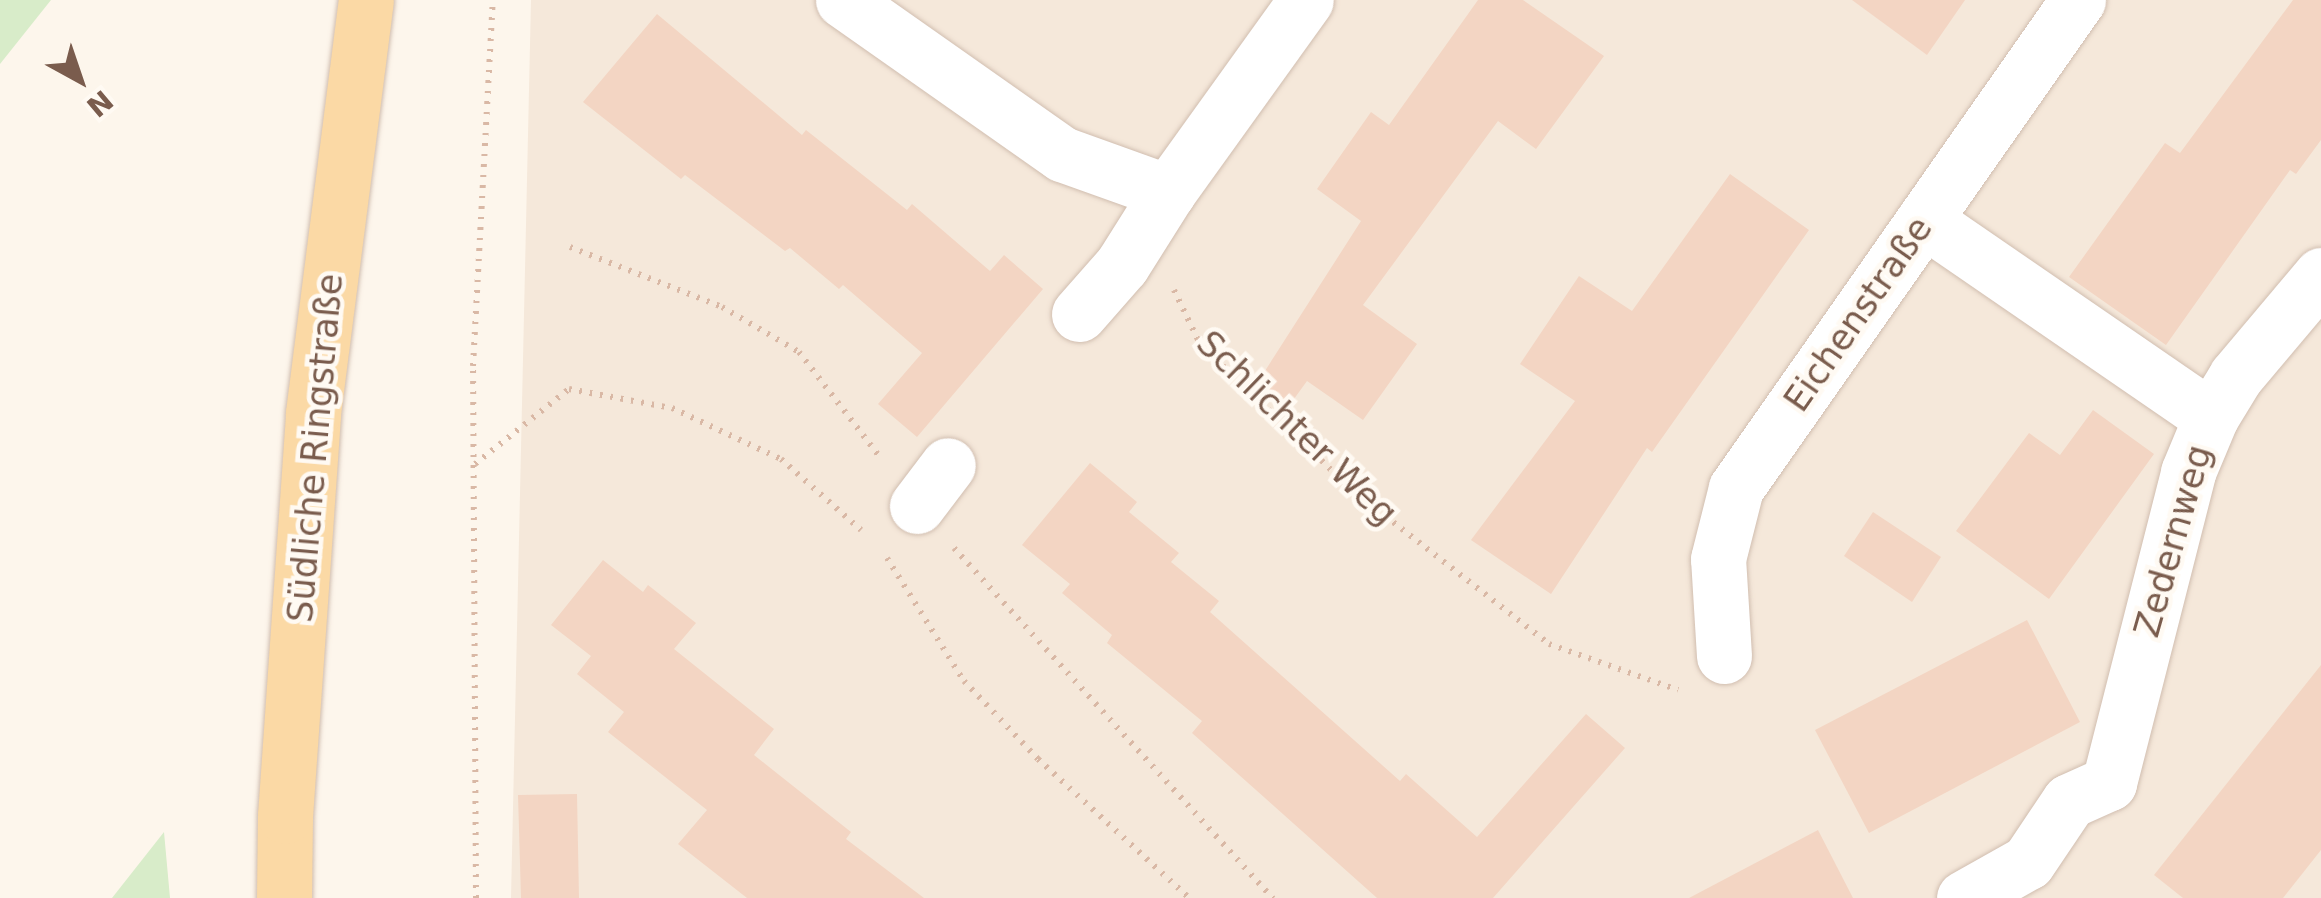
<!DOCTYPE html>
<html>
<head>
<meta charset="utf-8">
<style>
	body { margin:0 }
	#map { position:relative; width:2321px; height:898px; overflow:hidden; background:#fdf6ec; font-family:"DejaVu Sans",sans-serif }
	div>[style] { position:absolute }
	.residential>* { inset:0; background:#f5e8da }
	.green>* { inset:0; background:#d8ecc9 }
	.building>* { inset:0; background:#f3d5c3 }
	.path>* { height:6px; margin-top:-3px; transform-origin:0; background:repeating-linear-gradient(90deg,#d9b8a5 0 2.5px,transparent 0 10.5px) }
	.roads { filter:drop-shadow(0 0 2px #d1beb0) drop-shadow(0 0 2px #d1beb0) }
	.minor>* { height:55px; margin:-27.5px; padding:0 27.5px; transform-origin:27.5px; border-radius:27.5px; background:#fff }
	.major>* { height:55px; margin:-27.5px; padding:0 27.5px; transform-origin:27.5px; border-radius:27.5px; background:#fbd9a5 }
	span { translate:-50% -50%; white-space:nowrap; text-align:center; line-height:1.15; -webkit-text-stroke:9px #fffaf3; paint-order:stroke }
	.street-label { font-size:35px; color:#7a5c4d }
	.north { position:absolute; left:30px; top:30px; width:100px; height:100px; -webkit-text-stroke:8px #fffaf3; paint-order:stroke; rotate:140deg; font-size:28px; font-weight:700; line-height:40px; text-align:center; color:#7a5c4d }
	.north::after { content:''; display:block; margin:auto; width:35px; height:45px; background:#7a5c4d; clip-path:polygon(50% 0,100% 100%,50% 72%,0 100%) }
</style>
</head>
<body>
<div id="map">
	<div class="residential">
		<i style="clip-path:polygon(531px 0,2321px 0,2321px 898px,511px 898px)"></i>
	</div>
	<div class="green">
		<i style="clip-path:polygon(0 0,51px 0,0 64px)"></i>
		<i style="clip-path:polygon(164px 832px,170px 898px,112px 898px)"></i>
	</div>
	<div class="building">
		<i style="clip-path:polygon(1478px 0,1523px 0,1604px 56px,1536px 149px,1498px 121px,1363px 305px,1417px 344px,1363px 420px,1307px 381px,1286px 410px,1254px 388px,1361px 221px,1317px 189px,1371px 112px,1389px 125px)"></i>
		<i style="clip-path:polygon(1852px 0,1965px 0,1927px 55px)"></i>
		<i style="clip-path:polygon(2293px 0,2321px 0,2321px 140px,2296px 174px,2290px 170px,2166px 345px,2069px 277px,2165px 143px,2180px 153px)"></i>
		<i style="clip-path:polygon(657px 14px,802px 135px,806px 130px,907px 210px,912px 204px,990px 271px,1004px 255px,1043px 289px,917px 437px,878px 404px,922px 353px,843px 285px,839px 289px,790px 248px,785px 251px,685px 175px,681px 179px,583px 102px)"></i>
		<i style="clip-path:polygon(1730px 174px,1809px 230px,1652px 452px,1647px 448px,1551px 594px,1471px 540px,1575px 401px,1520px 364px,1579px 276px,1632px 311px)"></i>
		<i style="clip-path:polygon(2093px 410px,2154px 454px,2049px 599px,1956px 531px,2029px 433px,2060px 455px)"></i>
		<i style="clip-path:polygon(1090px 463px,1137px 502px,1129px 512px,1179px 553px,1171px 562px,1219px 601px,1210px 612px,1400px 781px,1406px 774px,1477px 837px,1586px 714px,1625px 748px,1493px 898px,1377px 898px,1192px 733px,1202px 721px,1107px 643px,1112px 635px,1062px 593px,1070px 584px,1022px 545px)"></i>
		<i style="clip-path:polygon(1873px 512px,1941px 557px,1912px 602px,1844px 556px)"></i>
		<i style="clip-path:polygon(603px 560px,643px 592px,648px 585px,696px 623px,674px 649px,774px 729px,754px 755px,851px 832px,846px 839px,924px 898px,747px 898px,678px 844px,707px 810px,608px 732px,624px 712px,577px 674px,591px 656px,551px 625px)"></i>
		<i style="clip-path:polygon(2027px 620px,2080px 722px,1869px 833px,1815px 730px)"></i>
		<i style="clip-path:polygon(2321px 665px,2321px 850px,2283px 898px,2183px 898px,2154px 875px)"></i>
		<i style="clip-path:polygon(577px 794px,579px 898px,521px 898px,518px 795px)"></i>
		<i style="clip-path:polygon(1818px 830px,1853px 898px,1689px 898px)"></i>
	</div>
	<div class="path">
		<i style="left:570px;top:247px;width:163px;rotate:21.5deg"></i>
		<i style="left:722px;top:307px;width:89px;rotate:30.3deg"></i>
		<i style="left:799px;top:352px;width:133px;rotate:52.4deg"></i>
		<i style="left:1174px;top:290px;width:60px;rotate:64.3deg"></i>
		<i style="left:1200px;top:344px;width:211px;rotate:43.8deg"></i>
		<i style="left:1352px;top:490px;width:250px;rotate:38deg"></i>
		<i style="left:1549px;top:644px;width:137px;rotate:19.6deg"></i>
		<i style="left:475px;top:464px;width:120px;rotate:-38.6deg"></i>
		<i style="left:569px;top:389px;width:105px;rotate:10.5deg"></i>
		<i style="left:672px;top:408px;width:120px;rotate:25.1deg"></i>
		<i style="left:781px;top:459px;width:107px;rotate:41.6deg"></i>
		<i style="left:954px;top:548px;width:474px;rotate:47.7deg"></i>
		<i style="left:887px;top:558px;width:145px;rotate:58deg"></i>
		<i style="left:964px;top:681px;width:108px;rotate:46.5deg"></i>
		<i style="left:1038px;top:759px;width:205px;rotate:42.6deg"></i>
		<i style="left:476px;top:898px;width:532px;rotate:-90.32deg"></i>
		<i style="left:473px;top:366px;width:367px;rotate:-86.9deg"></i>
	</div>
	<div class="roads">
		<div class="minor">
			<i style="left:843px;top:0;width:268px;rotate:35.1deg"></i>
			<i style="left:1062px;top:154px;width:113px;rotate:19.7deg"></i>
			<i style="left:1924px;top:220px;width:348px;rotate:34.5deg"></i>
			<i style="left:1079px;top:314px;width:65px;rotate:-48.7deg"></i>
			<i style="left:1122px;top:265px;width:86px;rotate:-57.8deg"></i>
			<i style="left:1168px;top:192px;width:236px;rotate:-54.3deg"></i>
			<i style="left:917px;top:506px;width:51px;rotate:-52.9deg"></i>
			<i style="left:1724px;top:656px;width:97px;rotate:-93.5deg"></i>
			<i style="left:1718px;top:559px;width:73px;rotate:-75.8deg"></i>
			<i style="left:1736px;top:488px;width:596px;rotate:-54.98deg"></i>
			<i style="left:1964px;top:898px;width:73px;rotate:-29.4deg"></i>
			<i style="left:2028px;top:862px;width:73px;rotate:-56.1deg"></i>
			<i style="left:2069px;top:801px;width:44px;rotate:-24.2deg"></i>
			<i style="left:2109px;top:783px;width:321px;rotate:-75.7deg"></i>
			<i style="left:2188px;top:472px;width:60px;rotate:-67.3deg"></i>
			<i style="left:2211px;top:417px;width:48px;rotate:-58.6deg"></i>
			<i style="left:2236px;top:376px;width:132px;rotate:-49.9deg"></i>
		</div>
		<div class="major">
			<i style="left:284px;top:898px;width:82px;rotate:-89.3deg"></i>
			<i style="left:285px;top:816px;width:404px;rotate:-86deg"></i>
			<i style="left:313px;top:413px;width:416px;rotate:-82.7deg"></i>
		</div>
	</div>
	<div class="street-label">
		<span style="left:1858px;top:314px;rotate:-55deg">Eichenstraße</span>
		<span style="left:1297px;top:428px;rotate:44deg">Schlichter Weg</span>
		<span style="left:315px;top:448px;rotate:-85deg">Südliche Ringstraße</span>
		<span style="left:2173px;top:541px;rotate:-74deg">Zedernweg</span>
	</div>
	<div class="north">N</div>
</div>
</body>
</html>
